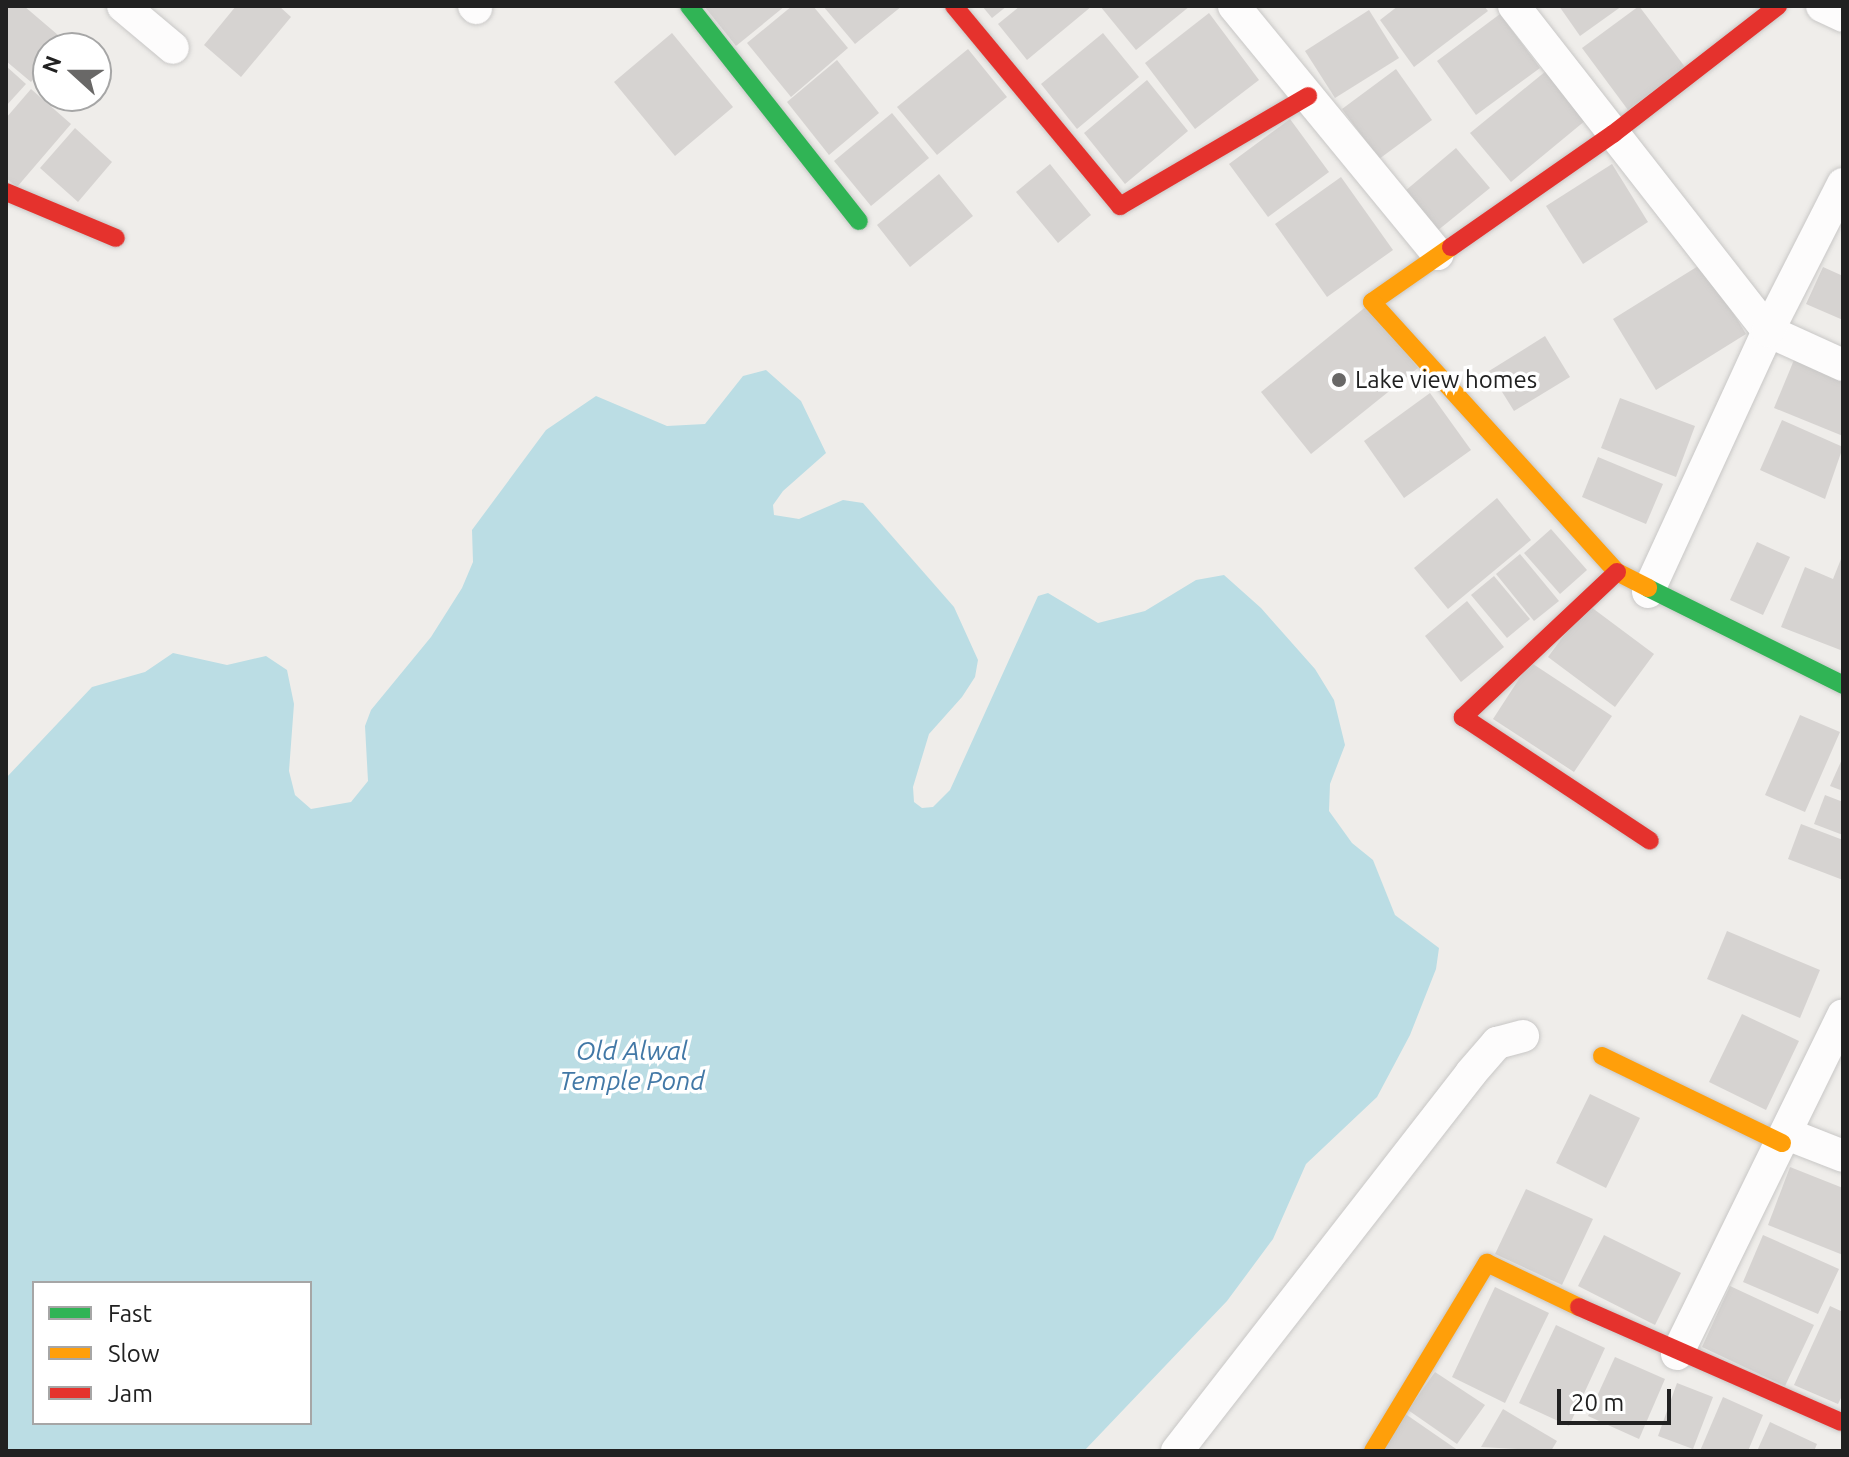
<!DOCTYPE html>
<html>
<head>
<meta charset="utf-8">
<style>
	body { margin:0 }
	#map { position:relative; width:1849px; height:1457px; overflow:hidden; background:#efedea; font-family:Ubuntu,sans-serif }
	div>[style] { position:absolute }
	.water>* { inset:0; background:#bbdde4 }
	.building>* { inset:0; background:#d6d3d1 }
	.roads { filter:drop-shadow(0 0 2px #c8c7c6) drop-shadow(0 0 2px #c8c7c6) }
	.street>* { height:32px; margin:-16px; padding:0 16px; transform-origin:16px; border-radius:16px; background:#fdfcfc }
	.fast>* { height:18px; margin:-9px; padding:0 9px; transform-origin:9px; border-radius:9px; background:#30b455 }
	.slow>* { height:18px; margin:-9px; padding:0 9px; transform-origin:9px; border-radius:9px; background:#ff9f0a }
	.jam>* { height:18px; margin:-9px; padding:0 9px; transform-origin:9px; border-radius:9px; background:#e5322d }
	.dots>* { width:22px; height:22px; translate:-50% -50%; box-sizing:border-box; border:4px solid #fff; border-radius:50% }
	span { translate:-50% -50%; white-space:nowrap; text-align:center; line-height:1.15; -webkit-text-stroke:7px #fff; paint-order:stroke }
	.poi-label { font-size:24px; color:#212121 }
	.left { translate:0 -50%; text-align:left }
	.water-label { font-size:26px; color:#4278a6; font-style:italic }
	.frame { position:absolute; inset:0; border:8px solid #212121; pointer-events:none }
	.legend { position:absolute; left:32px; top:1281px; width:280px; height:144px; box-sizing:border-box; background:#fff; border:2px solid #a6a6a6; margin:0; padding:10px 14px; list-style:none; font-size:24px; color:#212121 }
	.legend li { display:flex; align-items:center; gap:16px; height:40px }
	.legend b { width:40px; border:2px solid #a6a6a6 }
	.north { position:absolute; left:32px; top:32px; width:80px; height:80px; box-sizing:border-box; background:#fff; border:2px solid #a6a6a6; border-radius:50%; rotate:291deg; font-size:22px; font-weight:700; line-height:32px; text-align:center; color:#212121 }
	.north::after { content:''; display:block; margin:auto; width:28px; height:36px; background:#696867; clip-path:polygon(50% 0,100% 100%,50% 72%,0 100%) }
	.scale { position:absolute; left:1557px; top:1389px; width:114px; height:36px; box-sizing:border-box; border:4px solid #212121; border-top:0; padding-left:10px; font-size:24px; line-height:28px; white-space:nowrap; color:#212121; -webkit-text-stroke:6px #fff; paint-order:stroke }
</style>
</head>
<body>
<div id="map">
	<div class="water">
		<i style="clip-path:polygon(evenodd,766px 370px,801px 401px,826px 453px,783px 491px,773px 505px,774px 515px,799px 519px,843px 500px,863px 503px,954px 607px,978px 660px,975px 677px,962px 697px,929px 734px,913px 787px,914px 802px,922px 808px,933px 807px,950px 790px,1038px 596px,1048px 593px,1098px 623px,1145px 611px,1196px 580px,1224px 575px,1261px 608px,1315px 669px,1334px 700px,1345px 745px,1330px 784px,1329px 811px,1352px 843px,1373px 860px,1395px 915px,1439px 948px,1436px 969px,1410px 1035px,1377px 1097px,1306px 1164px,1273px 1239px,1227px 1301px,1084px 1451px,6px 1451px,6px 778px,92px 687px,145px 672px,173px 653px,227px 665px,266px 656px,287px 670px,294px 704px,289px 771px,295px 795px,311px 809px,351px 802px,368px 781px,365px 726px,371px 710px,431px 637px,462px 588px,473px 562px,472px 530px,546px 430px,596px 396px,667px 426px,705px 424px,743px 376px,766px 370px,34px 1283px,310px 1283px,310px 1423px,34px 1423px,34px 1283px)"></i>
	</div>
	<div class="building">
		<i style="clip-path:polygon(6px 6px,24px 6px,65px 41px,59px 48px,48px 48px,48px 61px,31px 82px,6px 61px)"></i>
		<i style="clip-path:polygon(236px 6px,279px 6px,291px 17px,241px 77px,204px 45px)"></i>
		<i style="clip-path:polygon(704px 6px,785px 6px,736px 46px)"></i>
		<i style="clip-path:polygon(792px 6px,813px 6px,848px 48px,791px 97px,747px 43px)"></i>
		<i style="clip-path:polygon(823px 6px,902px 6px,855px 44px)"></i>
		<i style="clip-path:polygon(982px 6px,1007px 6px,992px 18px)"></i>
		<i style="clip-path:polygon(1020px 6px,1092px 6px,1027px 60px,998px 24px)"></i>
		<i style="clip-path:polygon(1100px 6px,1190px 6px,1136px 50px)"></i>
		<i style="clip-path:polygon(1398px 6px,1484px 6px,1488px 11px,1414px 67px,1380px 20px)"></i>
		<i style="clip-path:polygon(1559px 6px,1622px 6px,1580px 36px)"></i>
		<i style="clip-path:polygon(1639px 6px,1685px 67px,1628px 110px,1582px 48px)"></i>
		<i style="clip-path:polygon(1369px 10px,1399px 58px,1335px 98px,1305px 51px)"></i>
		<i style="clip-path:polygon(1209px 13px,1259px 80px,1195px 129px,1145px 63px)"></i>
		<i style="clip-path:polygon(1500px 14px,1540px 68px,1476px 115px,1437px 61px)"></i>
		<i style="clip-path:polygon(672px 33px,733px 107px,675px 156px,614px 82px)"></i>
		<i style="clip-path:polygon(1103px 33px,1139px 77px,1077px 129px,1041px 84px)"></i>
		<i style="clip-path:polygon(968px 49px,1007px 97px,937px 155px,897px 107px)"></i>
		<i style="clip-path:polygon(837px 60px,879px 113px,829px 155px,787px 102px)"></i>
		<i style="clip-path:polygon(6px 66px,26px 84px,6px 106px)"></i>
		<i style="clip-path:polygon(1396px 69px,1432px 120px,1379px 159px,1342px 109px)"></i>
		<i style="clip-path:polygon(1546px 71px,1586px 120px,1511px 182px,1470px 133px)"></i>
		<i style="clip-path:polygon(1147px 80px,1188px 131px,1125px 184px,1084px 133px)"></i>
		<i style="clip-path:polygon(31px 89px,71px 124px,17px 187px,6px 178px,6px 118px)"></i>
		<i style="clip-path:polygon(892px 113px,929px 158px,871px 206px,834px 161px)"></i>
		<i style="clip-path:polygon(1290px 119px,1329px 172px,1268px 217px,1229px 164px)"></i>
		<i style="clip-path:polygon(75px 128px,112px 162px,78px 202px,40px 168px)"></i>
		<i style="clip-path:polygon(1456px 148px,1490px 188px,1437px 231px,1405px 191px)"></i>
		<i style="clip-path:polygon(1050px 164px,1091px 215px,1058px 243px,1016px 192px)"></i>
		<i style="clip-path:polygon(1612px 164px,1648px 222px,1583px 264px,1546px 206px)"></i>
		<i style="clip-path:polygon(939px 174px,973px 216px,910px 267px,877px 225px)"></i>
		<i style="clip-path:polygon(1341px 177px,1393px 250px,1327px 297px,1275px 224px)"></i>
		<i style="clip-path:polygon(1703px 263px,1746px 334px,1656px 390px,1613px 319px)"></i>
		<i style="clip-path:polygon(1823px 267px,1843px 276px,1843px 320px,1806px 304px)"></i>
		<i style="clip-path:polygon(1368px 305px,1418px 368px,1311px 454px,1261px 392px)"></i>
		<i style="clip-path:polygon(1545px 336px,1570px 377px,1514px 411px,1489px 371px)"></i>
		<i style="clip-path:polygon(1794px 360px,1843px 380px,1843px 436px,1774px 408px)"></i>
		<i style="clip-path:polygon(1430px 393px,1471px 450px,1404px 498px,1364px 441px)"></i>
		<i style="clip-path:polygon(1620px 398px,1695px 426px,1676px 477px,1601px 448px)"></i>
		<i style="clip-path:polygon(1782px 420px,1843px 447px,1825px 499px,1760px 470px)"></i>
		<i style="clip-path:polygon(1598px 457px,1663px 484px,1646px 524px,1582px 497px)"></i>
		<i style="clip-path:polygon(1497px 498px,1531px 540px,1448px 609px,1414px 568px)"></i>
		<i style="clip-path:polygon(1551px 529px,1587px 570px,1560px 594px,1524px 553px)"></i>
		<i style="clip-path:polygon(1757px 542px,1790px 557px,1763px 615px,1730px 600px)"></i>
		<i style="clip-path:polygon(1520px 554px,1559px 601px,1534px 621px,1496px 574px)"></i>
		<i style="clip-path:polygon(1843px 554px,1843px 651px,1781px 627px,1805px 567px,1833px 579px)"></i>
		<i style="clip-path:polygon(1494px 576px,1530px 619px,1507px 638px,1471px 595px)"></i>
		<i style="clip-path:polygon(1467px 601px,1504px 647px,1461px 682px,1425px 636px)"></i>
		<i style="clip-path:polygon(1587px 604px,1654px 654px,1615px 707px,1548px 657px)"></i>
		<i style="clip-path:polygon(1530px 662px,1612px 716px,1574px 772px,1493px 719px)"></i>
		<i style="clip-path:polygon(1800px 715px,1840px 732px,1805px 812px,1765px 795px)"></i>
		<i style="clip-path:polygon(1843px 757px,1843px 791px,1830px 786px)"></i>
		<i style="clip-path:polygon(1825px 795px,1843px 802px,1843px 835px,1814px 824px)"></i>
		<i style="clip-path:polygon(1801px 824px,1843px 840px,1843px 880px,1788px 859px)"></i>
		<i style="clip-path:polygon(1727px 931px,1820px 970px,1800px 1018px,1707px 979px)"></i>
		<i style="clip-path:polygon(1742px 1014px,1799px 1041px,1766px 1110px,1709px 1082px)"></i>
		<i style="clip-path:polygon(1590px 1094px,1640px 1118px,1606px 1188px,1556px 1163px)"></i>
		<i style="clip-path:polygon(1790px 1167px,1843px 1188px,1843px 1255px,1768px 1225px)"></i>
		<i style="clip-path:polygon(1526px 1189px,1593px 1219px,1562px 1285px,1495px 1254px)"></i>
		<i style="clip-path:polygon(1604px 1235px,1681px 1273px,1655px 1325px,1578px 1286px)"></i>
		<i style="clip-path:polygon(1763px 1235px,1839px 1269px,1818px 1314px,1743px 1282px)"></i>
		<i style="clip-path:polygon(1730px 1286px,1814px 1325px,1785px 1386px,1702px 1347px)"></i>
		<i style="clip-path:polygon(1495px 1287px,1549px 1313px,1505px 1403px,1452px 1377px)"></i>
		<i style="clip-path:polygon(1830px 1306px,1843px 1312px,1843px 1394px,1838px 1404px,1794px 1385px)"></i>
		<i style="clip-path:polygon(1556px 1325px,1605px 1348px,1569px 1426px,1519px 1403px)"></i>
		<i style="clip-path:polygon(1615px 1357px,1665px 1379px,1639px 1439px,1588px 1416px)"></i>
		<i style="clip-path:polygon(1435px 1372px,1485px 1405px,1457px 1444px,1408px 1410px)"></i>
		<i style="clip-path:polygon(1677px 1383px,1713px 1397px,1693px 1449px,1658px 1436px)"></i>
		<i style="clip-path:polygon(1723px 1397px,1763px 1415px,1748px 1451px,1700px 1451px)"></i>
		<i style="clip-path:polygon(1503px 1409px,1557px 1441px,1551px 1451px,1481px 1447px)"></i>
		<i style="clip-path:polygon(1404px 1413px,1459px 1451px,1379px 1451px)"></i>
		<i style="clip-path:polygon(1770px 1422px,1817px 1444px,1814px 1451px,1757px 1451px)"></i>
	</div>
	<div class="roads">
		<div class="street">
			<i style="left:123px;top:6px;width:65px;rotate:40deg"></i>
			<i style="left:474px;top:6px;width:3px;rotate:45deg"></i>
			<i style="left:1234px;top:6px;width:321px;rotate:50.6deg"></i>
			<i style="left:1514px;top:6px;width:412px;rotate:52deg"></i>
			<i style="left:1768px;top:331px;width:82px;rotate:24.4deg"></i>
			<i style="left:1822px;top:6px;width:23px;rotate:25deg"></i>
			<i style="left:1648px;top:592px;width:287px;rotate:-65.3deg"></i>
			<i style="left:1768px;top:331px;width:165px;rotate:-63deg"></i>
			<i style="left:1787px;top:1134px;width:60px;rotate:21.4deg"></i>
			<i style="left:1677px;top:1354px;width:377px;rotate:-63.9deg"></i>
			<i style="left:1177px;top:1451px;width:479px;rotate:-52.1deg"></i>
			<i style="left:1471px;top:1073px;width:40px;rotate:-49deg"></i>
			<i style="left:1497px;top:1043px;width:27px;rotate:-15deg"></i>
		</div>
		<div class="fast">
			<i style="left:689px;top:6px;width:274px;rotate:51.7deg"></i>
			<i style="left:1648px;top:588px;width:218px;rotate:26.4deg"></i>
		</div>
		<div class="slow">
			<i style="left:1451px;top:247px;width:96px;rotate:145.2deg"></i>
			<i style="left:1372px;top:302px;width:365px;rotate:47.8deg"></i>
			<i style="left:1617px;top:572px;width:35px;rotate:27deg"></i>
			<i style="left:1602px;top:1056px;width:200px;rotate:25.8deg"></i>
			<i style="left:1373px;top:1451px;width:220px;rotate:-58.8deg"></i>
			<i style="left:1487px;top:1263px;width:102px;rotate:25.6deg"></i>
		</div>
		<div class="jam">
			<i style="left:954px;top:6px;width:260px;rotate:50.3deg"></i>
			<i style="left:1120px;top:206px;width:218px;rotate:-30.3deg"></i>
			<i style="left:6px;top:192px;width:119px;rotate:22.7deg"></i>
			<i style="left:1451px;top:247px;width:198px;rotate:-34.9deg"></i>
			<i style="left:1613px;top:134px;width:209px;rotate:-37.8deg"></i>
			<i style="left:1617px;top:572px;width:212px;rotate:136.7deg"></i>
			<i style="left:1463px;top:717px;width:224px;rotate:33.5deg"></i>
			<i style="left:1579px;top:1307px;width:286px;rotate:23.7deg"></i>
		</div>
	</div>
	<div class="dots">
		<i style="left:1339px;top:380px;background:#696867"></i>
	</div>
	<div class="poi-label">
		<span class="left" style="left:1355px;top:380px">Lake view homes</span>
	</div>
	<div class="water-label">
		<span style="left:632px;top:1066px">Old Alwal<br>Temple Pond</span>
	</div>
	<div class="frame"></div>
	<ul class="legend">
	<li><b style="height:10px;background:#30b455"></b>Fast</li>
	<li><b style="height:10px;background:#ff9f0a"></b>Slow</li>
	<li><b style="height:10px;background:#e5322d"></b>Jam</li>
	</ul>
	<div class="north">N</div>
	<div class="scale">20 m</div>
</div>
</body>
</html>
